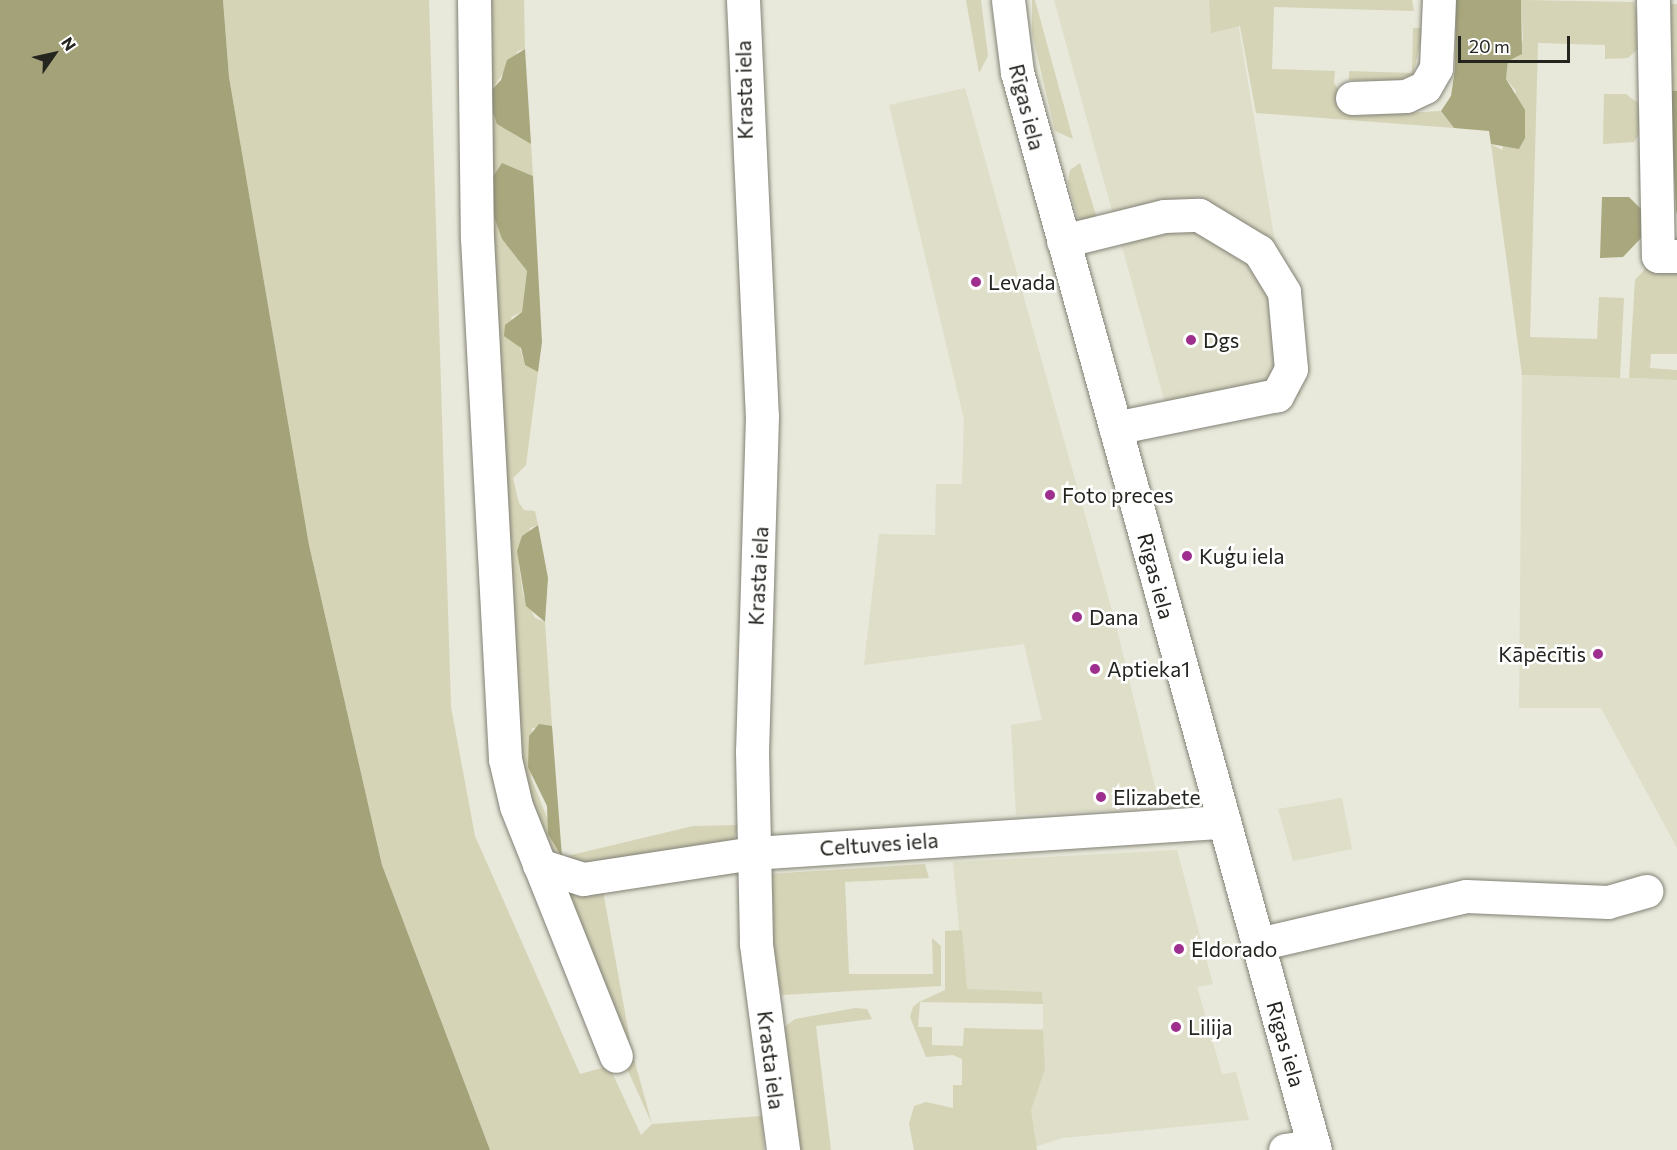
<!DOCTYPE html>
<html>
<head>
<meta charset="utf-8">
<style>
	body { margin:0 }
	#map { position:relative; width:1677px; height:1150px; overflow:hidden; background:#e8e8db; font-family:Commissioner,sans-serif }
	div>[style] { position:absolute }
	.built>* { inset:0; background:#dedec9 }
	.green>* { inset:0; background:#d5d4b7 }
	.forest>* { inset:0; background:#a8a77d }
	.water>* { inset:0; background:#a4a279 }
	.roads { filter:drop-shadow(0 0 2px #828175) drop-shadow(0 0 2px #828175) }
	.minor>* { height:33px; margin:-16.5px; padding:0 16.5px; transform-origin:16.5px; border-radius:16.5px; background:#fff }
	.major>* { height:33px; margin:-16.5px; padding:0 16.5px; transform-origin:16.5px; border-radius:16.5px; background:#fff }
	.dots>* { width:16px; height:16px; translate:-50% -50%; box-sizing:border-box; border:3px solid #fff; border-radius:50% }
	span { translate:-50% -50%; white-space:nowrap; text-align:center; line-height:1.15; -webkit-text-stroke:5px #fff; paint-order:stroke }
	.street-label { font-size:21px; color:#252520 }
	.poi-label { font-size:21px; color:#252520 }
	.left { translate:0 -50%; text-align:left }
	.right { translate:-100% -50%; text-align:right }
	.north { position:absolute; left:24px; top:24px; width:60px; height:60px; -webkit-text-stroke:4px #fff; paint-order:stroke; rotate:56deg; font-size:16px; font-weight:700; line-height:24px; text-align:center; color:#252520 }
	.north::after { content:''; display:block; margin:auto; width:21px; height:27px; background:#252520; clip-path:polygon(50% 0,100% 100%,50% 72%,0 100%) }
	.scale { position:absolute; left:1458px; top:36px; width:112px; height:27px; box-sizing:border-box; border:3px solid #252520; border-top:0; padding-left:8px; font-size:18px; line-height:21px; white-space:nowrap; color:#252520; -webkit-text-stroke:4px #fff; paint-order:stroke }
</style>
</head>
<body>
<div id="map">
	<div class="built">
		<i style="clip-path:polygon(1054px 0,1234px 0,1301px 395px,1169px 417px)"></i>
		<i style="clip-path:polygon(965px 88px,1116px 625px,1160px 808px,1016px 815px,1011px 725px,1042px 720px,1024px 644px,864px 665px,879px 534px,935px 535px,936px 484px,962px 484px,964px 419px,889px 105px)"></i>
		<i style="clip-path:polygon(1522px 375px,1677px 380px,1677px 848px,1601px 708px,1519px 708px)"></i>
		<i style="clip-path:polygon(1342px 798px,1352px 849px,1293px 861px,1278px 809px)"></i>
		<i style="clip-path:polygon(1177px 850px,1213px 984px,1197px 987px,1200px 997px,1222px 1074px,1236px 1072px,1249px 1120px,1063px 1138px,1025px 1150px,1019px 1030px,1043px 1029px,1043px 997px,965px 994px,953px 862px)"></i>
	</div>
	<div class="green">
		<i style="clip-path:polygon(223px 0,429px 0,451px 707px,475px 836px,580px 1074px,609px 1066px,641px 1135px,652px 1124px,619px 1051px,631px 1048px,652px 1124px,762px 1116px,764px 1150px,490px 1150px,382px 865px,309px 545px,229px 77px)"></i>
		<i style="clip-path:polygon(483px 0,524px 0,525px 49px,518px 51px,493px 88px,509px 127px,531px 144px,533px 176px,502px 163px,502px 239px,527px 271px,522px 312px,511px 317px,525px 365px,538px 372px,526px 465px,513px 478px,519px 503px,524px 510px,535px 511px,538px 525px,530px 528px,519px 565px,523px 595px,535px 618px,545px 622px,552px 726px,532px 728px,531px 778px,563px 857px,693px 826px,738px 825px,733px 843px,702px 844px,593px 868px,551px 861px,514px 762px)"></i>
		<i style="clip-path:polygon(966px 0,981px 0,988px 56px,979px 73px)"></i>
		<i style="clip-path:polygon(1032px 0,1035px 0,1073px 139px,1055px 131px,1032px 33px)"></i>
		<i style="clip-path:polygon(1209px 0,1412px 0,1414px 11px,1274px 7px,1272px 69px,1335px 71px,1334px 83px,1356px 116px,1441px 111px,1454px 128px,1256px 113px,1240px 26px,1211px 33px)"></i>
		<i style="clip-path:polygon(1521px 0,1634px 2px,1640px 25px,1638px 49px,1628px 58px,1605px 59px,1605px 45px,1538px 43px,1530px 337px,1597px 339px,1599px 297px,1624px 298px,1620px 378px,1522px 375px,1491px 144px,1502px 150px,1516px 91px,1506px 79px,1508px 61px,1523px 40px)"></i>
		<i style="clip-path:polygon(1668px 4px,1677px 4px,1677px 91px,1670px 91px)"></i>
		<i style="clip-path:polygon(1413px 28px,1424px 28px,1413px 74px,1397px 81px,1349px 80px,1349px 71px,1412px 73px)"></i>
		<i style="clip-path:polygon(1604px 94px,1626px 94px,1639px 104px,1640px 133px,1634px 142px,1603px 144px)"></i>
		<i style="clip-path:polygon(1080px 163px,1099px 225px,1078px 218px,1068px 183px,1070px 170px)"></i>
		<i style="clip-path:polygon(1677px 264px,1677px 354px,1651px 354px,1650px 368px,1677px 370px,1677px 380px,1629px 378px,1635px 280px,1647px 267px)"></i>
		<i style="clip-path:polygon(925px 864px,929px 878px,845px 882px,849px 974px,933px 974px,932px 938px,941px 946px,941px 986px,782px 995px,773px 972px,769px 874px)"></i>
		<i style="clip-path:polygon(734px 869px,735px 874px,603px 891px,630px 1040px,616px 1043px,552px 884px)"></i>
		<i style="clip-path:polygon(962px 930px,967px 989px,1042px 992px,1043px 1004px,920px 1002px,918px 1027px,932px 1027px,932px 1045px,963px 1046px,964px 1028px,1043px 1030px,1045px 1069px,1031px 1110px,1037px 1150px,914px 1150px,909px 1124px,914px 1106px,926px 1102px,953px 1108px,953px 1085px,962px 1085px,962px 1059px,953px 1055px,926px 1057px,910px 1017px,913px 1007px,919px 1002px,945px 990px,945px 931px)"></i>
		<i style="clip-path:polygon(855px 1008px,867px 1009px,872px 1019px,816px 1026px,831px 1150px,795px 1150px,782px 1029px,795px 1019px)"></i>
	</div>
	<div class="forest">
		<i style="clip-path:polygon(1456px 0,1521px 0,1522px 54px,1508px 61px,1506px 79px,1525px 110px,1525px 138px,1519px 149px,1491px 144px,1489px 131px,1454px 128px,1441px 111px,1451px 96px,1455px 69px)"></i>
		<i style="clip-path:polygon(525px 49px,531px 144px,497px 124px,487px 95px,501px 80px,507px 60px)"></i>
		<i style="clip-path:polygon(1670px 91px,1677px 91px,1677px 215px,1676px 210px)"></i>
		<i style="clip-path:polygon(502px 163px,533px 176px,542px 342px,538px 372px,525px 365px,521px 348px,504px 336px,505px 325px,522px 312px,527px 271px,502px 239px,491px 208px,488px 184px)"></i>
		<i style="clip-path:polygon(1602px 197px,1629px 197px,1641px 209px,1641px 238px,1623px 257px,1600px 258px)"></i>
		<i style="clip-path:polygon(538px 525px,548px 578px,545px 622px,526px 606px,517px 551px,522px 536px)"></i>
		<i style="clip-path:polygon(539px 724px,552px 726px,562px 857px,548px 834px,547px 806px,528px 767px,529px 736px)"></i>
	</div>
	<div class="water">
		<i style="clip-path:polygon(0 0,223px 0,229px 77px,309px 545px,382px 865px,490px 1150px,0 1150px)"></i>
	</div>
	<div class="roads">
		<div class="minor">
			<i style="left:474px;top:0;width:238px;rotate:89.3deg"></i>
			<i style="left:477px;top:238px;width:522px;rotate:86.92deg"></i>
			<i style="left:505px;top:759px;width:48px;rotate:76.8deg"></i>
			<i style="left:516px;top:806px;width:269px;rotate:68.2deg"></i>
			<i style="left:743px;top:0;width:416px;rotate:87.4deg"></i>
			<i style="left:762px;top:416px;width:335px;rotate:91.7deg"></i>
			<i style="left:752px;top:751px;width:193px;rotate:88.8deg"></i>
			<i style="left:756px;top:944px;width:208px;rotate:82.5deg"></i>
			<i style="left:1653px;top:0;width:256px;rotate:88.9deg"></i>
			<i style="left:1658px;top:256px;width:19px"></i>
			<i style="left:1352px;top:98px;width:54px;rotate:-2.1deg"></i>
			<i style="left:1406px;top:96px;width:21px;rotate:-25deg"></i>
			<i style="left:1425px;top:87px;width:22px;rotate:-60deg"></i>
			<i style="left:1436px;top:68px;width:68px;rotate:-87.5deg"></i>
			<i style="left:1063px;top:241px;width:104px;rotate:-13.9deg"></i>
			<i style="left:1164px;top:216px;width:35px;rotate:-2deg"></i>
			<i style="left:1199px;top:215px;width:70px;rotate:31deg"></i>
			<i style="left:1259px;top:251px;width:48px;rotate:58.6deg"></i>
			<i style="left:1284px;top:292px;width:77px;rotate:84.8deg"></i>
			<i style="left:1291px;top:369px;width:30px;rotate:118deg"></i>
			<i style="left:1277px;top:395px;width:165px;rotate:168.5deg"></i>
			<i style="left:539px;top:865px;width:46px;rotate:17.7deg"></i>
			<i style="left:583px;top:879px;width:172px;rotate:-8.7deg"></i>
			<i style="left:753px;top:853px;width:472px;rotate:-3.8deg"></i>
			<i style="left:1258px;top:944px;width:213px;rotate:-13deg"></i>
			<i style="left:1466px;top:896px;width:142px;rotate:2.4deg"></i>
			<i style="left:1608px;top:902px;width:40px;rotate:-16deg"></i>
			<i style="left:1285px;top:1150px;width:29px;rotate:-8deg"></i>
		</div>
		<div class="major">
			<i style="left:1008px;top:0;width:73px;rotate:82.9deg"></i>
			<i style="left:1017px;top:72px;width:1118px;rotate:74.55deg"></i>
		</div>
	</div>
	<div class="dots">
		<i style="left:976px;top:282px;background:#9e2f8e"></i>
		<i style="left:1191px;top:340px;background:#9e2f8e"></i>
		<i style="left:1050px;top:495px;background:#9e2f8e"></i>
		<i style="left:1187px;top:556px;background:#9e2f8e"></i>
		<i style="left:1077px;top:617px;background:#9e2f8e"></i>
		<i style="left:1598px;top:654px;background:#9e2f8e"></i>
		<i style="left:1095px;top:669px;background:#9e2f8e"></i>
		<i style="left:1101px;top:797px;background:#9e2f8e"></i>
		<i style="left:1179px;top:949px;background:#9e2f8e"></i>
		<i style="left:1176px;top:1027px;background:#9e2f8e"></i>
	</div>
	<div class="street-label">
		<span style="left:744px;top:90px;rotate:-91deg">Krasta iela</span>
		<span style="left:1027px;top:107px;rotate:76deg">Rīgas iela</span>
		<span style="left:758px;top:576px;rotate:-87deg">Krasta iela</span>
		<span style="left:1156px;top:576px;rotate:75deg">Rīgas iela</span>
		<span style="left:879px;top:844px;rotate:-4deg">Celtuves iela</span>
		<span style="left:1286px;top:1044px;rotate:74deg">Rīgas iela</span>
		<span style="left:771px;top:1060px;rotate:83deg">Krasta iela</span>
	</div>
	<div class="poi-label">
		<span class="left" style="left:988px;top:282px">Levada</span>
		<span class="left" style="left:1203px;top:340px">Dgs</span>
		<span class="left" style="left:1062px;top:495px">Foto preces</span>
		<span class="left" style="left:1199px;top:556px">Kuģu iela</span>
		<span class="left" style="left:1089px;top:617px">Dana</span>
		<span class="right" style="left:1586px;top:654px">Kāpēcītis</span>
		<span class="left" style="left:1107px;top:669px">Aptieka1</span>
		<span class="left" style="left:1113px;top:797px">Elizabete</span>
		<span class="left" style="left:1191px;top:949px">Eldorado</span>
		<span class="left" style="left:1188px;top:1027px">Lilija</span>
	</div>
	<div class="north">N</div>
	<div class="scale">20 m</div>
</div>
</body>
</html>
